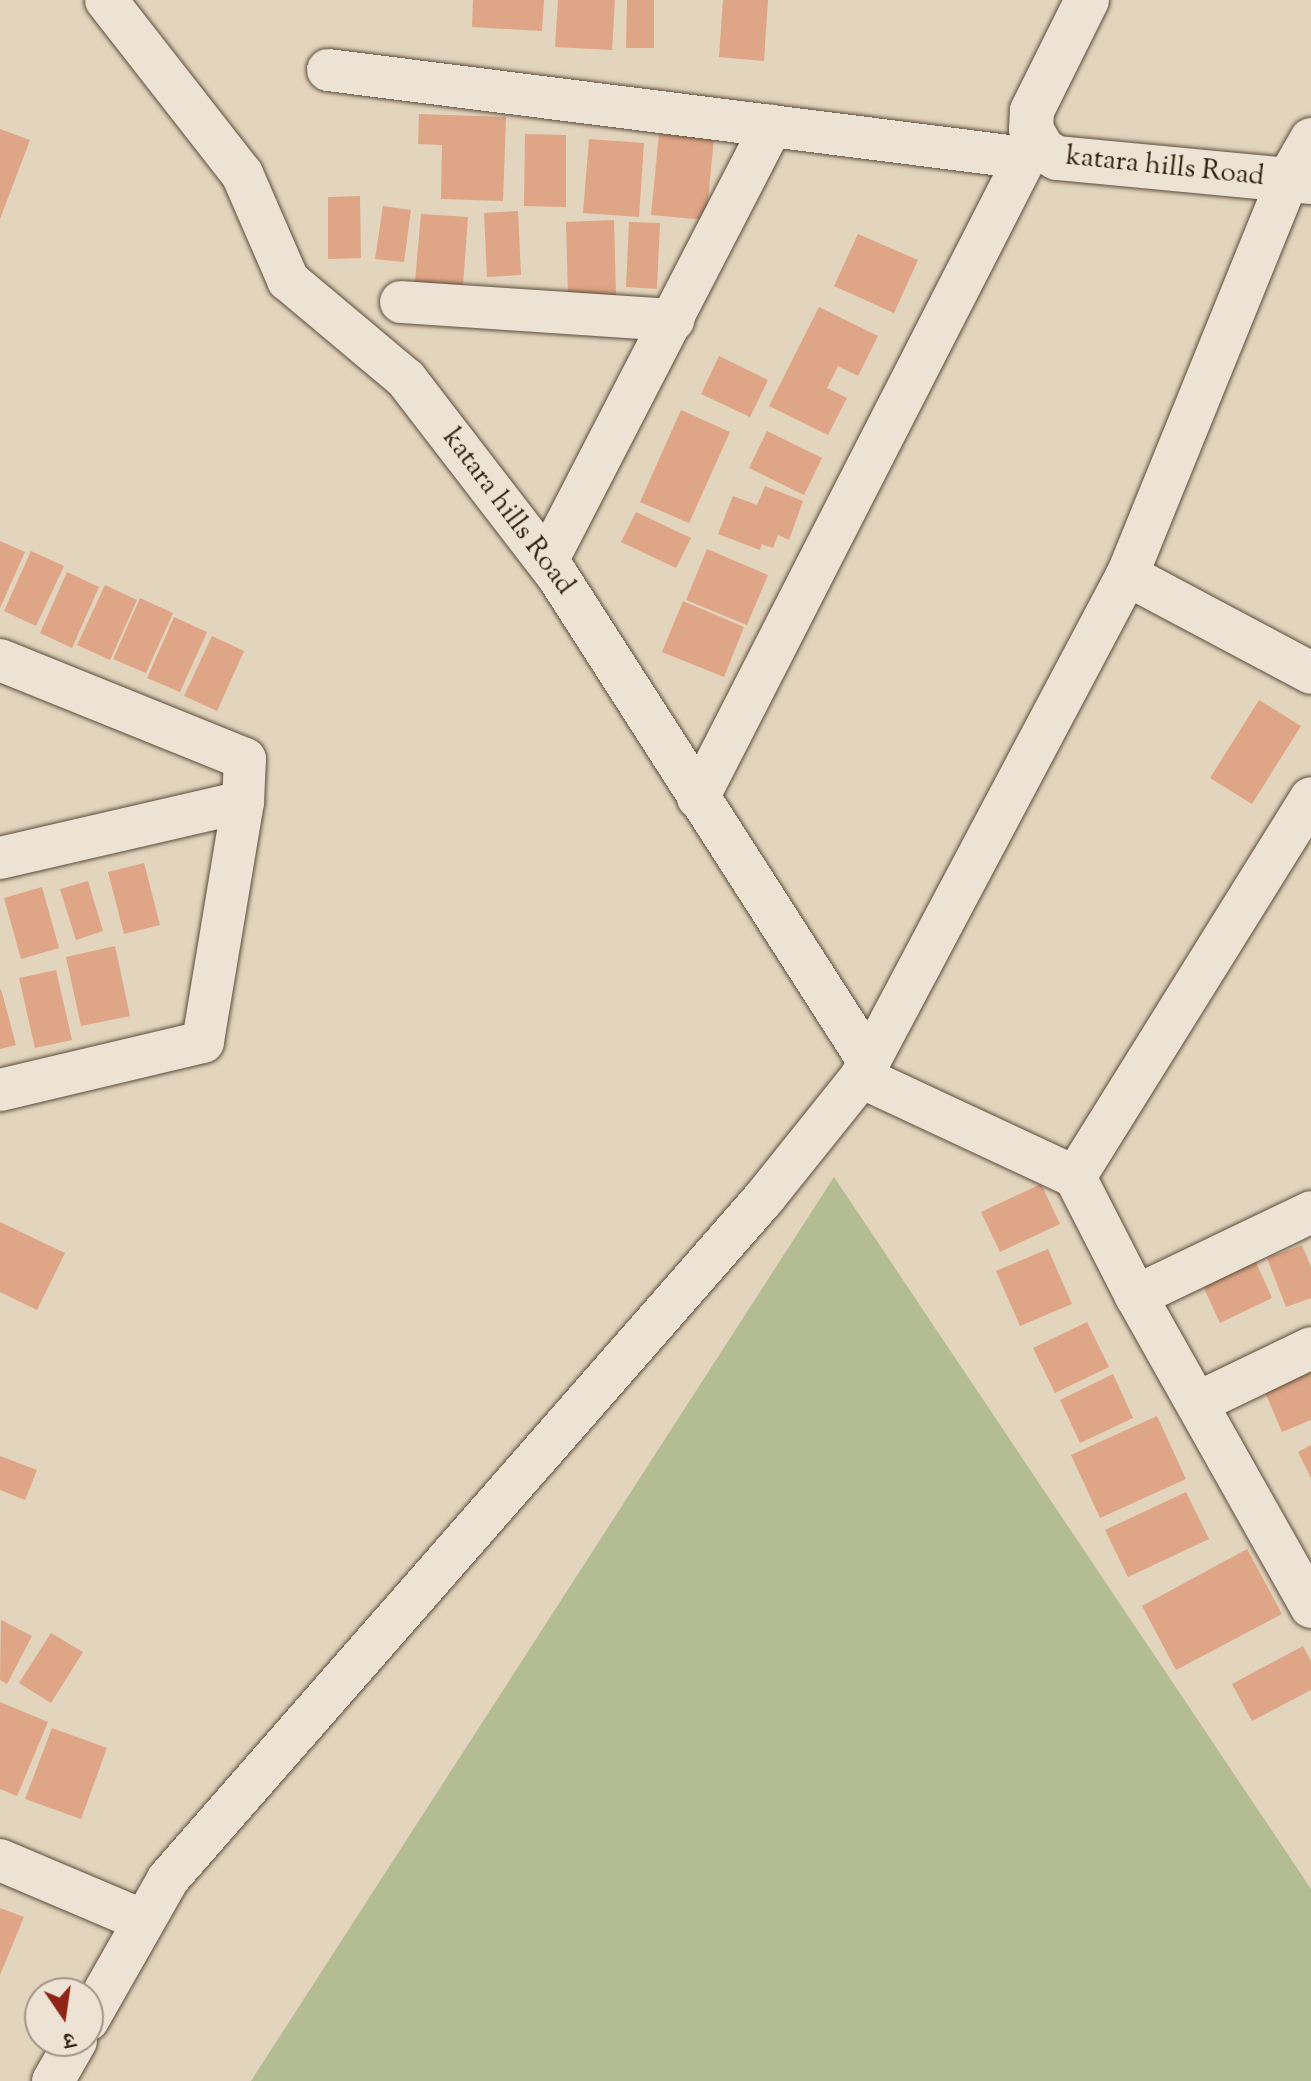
<!DOCTYPE html>
<html>
<head>
<meta charset="utf-8">
<style>
	body { margin:0 }
	#map { position:relative; width:1311px; height:2081px; overflow:hidden; background:#e3d4bd; font-family:"Sorts Mill Goudy","Noto Serif Devanagari",serif }
	div>[style] { position:absolute }
	.green>* { inset:0; background:#b3bd91 }
	.building>* { inset:0; background:#dea586 }
	.roads { filter:drop-shadow(0 0 2px #5b4c3b) drop-shadow(0 0 2px #5b4c3b) }
	.street>* { height:42px; margin:-21px; padding:0 21px; transform-origin:21px; border-radius:21px; background:#ede3d4 }
	.secondary>* { height:44px; margin:-22px; padding:0 22px; transform-origin:22px; border-radius:22px; background:#ede3d4 }
	span { translate:-50% -50%; white-space:nowrap; text-align:center; line-height:1.15; -webkit-text-stroke:6px #ede3d4; paint-order:stroke }
	.street-label { font-size:28px; color:#2e1f10 }
	.north { position:absolute; left:24px; top:1977px; width:80px; height:80px; box-sizing:border-box; background:#ede3d4; border:2px solid #a19586; border-radius:50%; rotate:167deg; font-size:22px; font-weight:700; line-height:32px; text-align:center; color:#2e1f10 }
	.north::after { content:''; display:block; margin:auto; width:28px; height:36px; background:#8f2418; clip-path:polygon(50% 0,100% 100%,50% 72%,0 100%) }
</style>
</head>
<body>
<div id="map">
	<div class="green">
		<i style="clip-path:polygon(834px 1177px,1311px 1889px,1311px 2081px,251px 2081px)"></i>
	</div>
	<div class="building">
		<i style="clip-path:polygon(473px 0,544px 0,542px 31px,472px 27px)"></i>
		<i style="clip-path:polygon(558px 0,615px 0,612px 50px,555px 47px)"></i>
		<i style="clip-path:polygon(627px 0,654px 0,654px 48px,626px 48px)"></i>
		<i style="clip-path:polygon(723px 0,768px 0,764px 61px,719px 57px)"></i>
		<i style="clip-path:polygon(419px 114px,506px 117px,503px 201px,441px 199px,442px 145px,418px 144px)"></i>
		<i style="clip-path:polygon(0 129px,30px 140px,0 219px)"></i>
		<i style="clip-path:polygon(525px 134px,566px 135px,566px 207px,524px 206px)"></i>
		<i style="clip-path:polygon(659px 134px,714px 138px,706px 220px,651px 215px)"></i>
		<i style="clip-path:polygon(589px 139px,644px 143px,639px 217px,583px 213px)"></i>
		<i style="clip-path:polygon(360px 196px,361px 258px,328px 259px,328px 197px)"></i>
		<i style="clip-path:polygon(383px 206px,411px 210px,404px 262px,375px 259px)"></i>
		<i style="clip-path:polygon(518px 211px,521px 275px,487px 277px,484px 213px)"></i>
		<i style="clip-path:polygon(421px 214px,468px 217px,463px 286px,415px 282px)"></i>
		<i style="clip-path:polygon(614px 220px,616px 295px,568px 296px,566px 222px)"></i>
		<i style="clip-path:polygon(629px 222px,660px 223px,657px 289px,626px 287px)"></i>
		<i style="clip-path:polygon(858px 234px,918px 260px,894px 313px,834px 286px)"></i>
		<i style="clip-path:polygon(819px 307px,878px 336px,858px 376px,838px 366px,827px 388px,847px 398px,828px 435px,769px 406px)"></i>
		<i style="clip-path:polygon(719px 356px,768px 380px,750px 417px,701px 394px)"></i>
		<i style="clip-path:polygon(681px 410px,730px 432px,689px 523px,640px 502px)"></i>
		<i style="clip-path:polygon(767px 431px,822px 458px,804px 495px,749px 468px)"></i>
		<i style="clip-path:polygon(765px 486px,803px 501px,789px 540px,778px 535px,773px 548px,762px 544px,760px 550px,718px 534px,733px 496px,757px 505px)"></i>
		<i style="clip-path:polygon(636px 512px,691px 538px,676px 568px,621px 542px)"></i>
		<i style="clip-path:polygon(0 541px,25px 552px,0 608px)"></i>
		<i style="clip-path:polygon(707px 549px,768px 575px,747px 625px,686px 600px)"></i>
		<i style="clip-path:polygon(31px 551px,64px 566px,36px 626px,4px 611px)"></i>
		<i style="clip-path:polygon(67px 572px,99px 587px,72px 648px,40px 633px)"></i>
		<i style="clip-path:polygon(105px 585px,137px 600px,110px 660px,77px 645px)"></i>
		<i style="clip-path:polygon(140px 598px,173px 613px,146px 673px,113px 659px)"></i>
		<i style="clip-path:polygon(683px 601px,744px 627px,724px 677px,662px 652px)"></i>
		<i style="clip-path:polygon(174px 617px,207px 632px,180px 692px,147px 678px)"></i>
		<i style="clip-path:polygon(212px 636px,244px 651px,217px 711px,184px 696px)"></i>
		<i style="clip-path:polygon(1259px 700px,1301px 726px,1252px 804px,1210px 778px)"></i>
		<i style="clip-path:polygon(144px 863px,160px 925px,124px 934px,108px 872px)"></i>
		<i style="clip-path:polygon(88px 881px,103px 931px,76px 940px,60px 889px)"></i>
		<i style="clip-path:polygon(42px 887px,59px 948px,21px 959px,4px 898px)"></i>
		<i style="clip-path:polygon(115px 946px,130px 1016px,81px 1026px,66px 957px)"></i>
		<i style="clip-path:polygon(56px 970px,72px 1040px,35px 1048px,19px 978px)"></i>
		<i style="clip-path:polygon(1px 989px,16px 1045px,0 1049px,0 990px)"></i>
		<i style="clip-path:polygon(1041px 1184px,1060px 1224px,1000px 1252px,981px 1212px)"></i>
		<i style="clip-path:polygon(0 1222px,65px 1253px,37px 1310px,0 1292px)"></i>
		<i style="clip-path:polygon(1302px 1245px,1311px 1267px,1311px 1298px,1286px 1307px,1267px 1258px)"></i>
		<i style="clip-path:polygon(1048px 1249px,1072px 1304px,1020px 1326px,996px 1271px)"></i>
		<i style="clip-path:polygon(1250px 1249px,1272px 1298px,1220px 1323px,1197px 1273px)"></i>
		<i style="clip-path:polygon(1087px 1322px,1109px 1367px,1055px 1393px,1033px 1348px)"></i>
		<i style="clip-path:polygon(1311px 1364px,1311px 1420px,1282px 1432px,1262px 1385px)"></i>
		<i style="clip-path:polygon(1113px 1374px,1133px 1418px,1080px 1443px,1060px 1400px)"></i>
		<i style="clip-path:polygon(1157px 1416px,1186px 1479px,1100px 1518px,1071px 1455px)"></i>
		<i style="clip-path:polygon(1311px 1445px,1311px 1478px,1298px 1452px)"></i>
		<i style="clip-path:polygon(0 1456px,37px 1470px,25px 1500px,0 1490px)"></i>
		<i style="clip-path:polygon(1186px 1492px,1209px 1539px,1128px 1577px,1105px 1530px)"></i>
		<i style="clip-path:polygon(1247px 1549px,1282px 1614px,1176px 1670px,1142px 1606px)"></i>
		<i style="clip-path:polygon(1px 1620px,32px 1636px,7px 1684px,0 1680px)"></i>
		<i style="clip-path:polygon(51px 1633px,83px 1652px,51px 1703px,19px 1683px)"></i>
		<i style="clip-path:polygon(1303px 1646px,1311px 1661px,1311px 1690px,1252px 1721px,1232px 1684px)"></i>
		<i style="clip-path:polygon(0 1702px,48px 1722px,17px 1796px,0 1789px)"></i>
		<i style="clip-path:polygon(52px 1728px,107px 1748px,81px 1819px,25px 1799px)"></i>
		<i style="clip-path:polygon(0 1908px,24px 1917px,0 1975px)"></i>
	</div>
	<div class="roads">
		<div class="street">
			<i style="left:106px;top:0;width:221px;rotate:52deg"></i>
			<i style="left:242px;top:174px;width:116px;rotate:66.5deg"></i>
			<i style="left:288px;top:280px;width:154px;rotate:40deg"></i>
			<i style="left:406px;top:379px;width:247px;rotate:52.4deg"></i>
			<i style="left:557px;top:575px;width:578px;rotate:57.35deg"></i>
			<i style="left:328px;top:70px;width:703px;rotate:7.2deg"></i>
			<i style="left:1311px;top:139px;width:46px;rotate:119.9deg"></i>
			<i style="left:1288px;top:179px;width:427px;rotate:112.1deg"></i>
			<i style="left:1127px;top:575px;width:568px;rotate:117.92deg"></i>
			<i style="left:861px;top:1077px;width:236px;rotate:25deg"></i>
			<i style="left:1075px;top:1177px;width:134px;rotate:62.9deg"></i>
			<i style="left:1136px;top:1296px;width:357px;rotate:60.6deg"></i>
			<i style="left:401px;top:302px;width:273px;rotate:3.8deg"></i>
			<i style="left:547px;top:561px;width:490px;rotate:-62.7deg"></i>
			<i style="left:1127px;top:575px;width:208px;rotate:28deg"></i>
			<i style="left:0;top:660px;width:264px;rotate:22deg"></i>
			<i style="left:245px;top:759px;width:43px;rotate:92.7deg"></i>
			<i style="left:243px;top:802px;width:243px;rotate:99.5deg"></i>
			<i style="left:203px;top:1042px;width:209px;rotate:166.7deg"></i>
			<i style="left:698px;top:798px;width:740px;rotate:-62.92deg"></i>
			<i style="left:0;top:858px;width:249px;rotate:-13deg"></i>
			<i style="left:1075px;top:1177px;width:446px;rotate:-58.1deg"></i>
			<i style="left:1136px;top:1296px;width:194px;rotate:-25.6deg"></i>
			<i style="left:1199px;top:1402px;width:124px;rotate:-25.7deg"></i>
			<i style="left:0;top:1860px;width:156px;rotate:23deg"></i>
			<i style="left:88px;top:2020px;width:162px;rotate:-60.4deg"></i>
			<i style="left:168px;top:1879px;width:906px;rotate:-48.8deg"></i>
			<i style="left:765px;top:1197px;width:154px;rotate:-51.3deg"></i>
			<i style="left:53px;top:2081px;width:46px;rotate:-60.1deg"></i>
		</div>
		<div class="secondary">
			<i style="left:1087px;top:0;width:124px;rotate:116.4deg"></i>
			<i style="left:1032px;top:111px;width:18px;rotate:93deg"></i>
			<i style="left:1031px;top:129px;width:24px;rotate:60deg"></i>
			<i style="left:1043px;top:150px;width:16px;rotate:30deg"></i>
			<i style="left:1057px;top:158px;width:255px;rotate:5.4deg"></i>
		</div>
	</div>
	<div class="street-label">
		<span style="left:1165px;top:167px;rotate:6deg">katara hills Road</span>
		<span style="left:508px;top:512px;rotate:53deg">katara hills Road</span>
	</div>
	<div class="north">उ</div>
</div>
</body>
</html>
